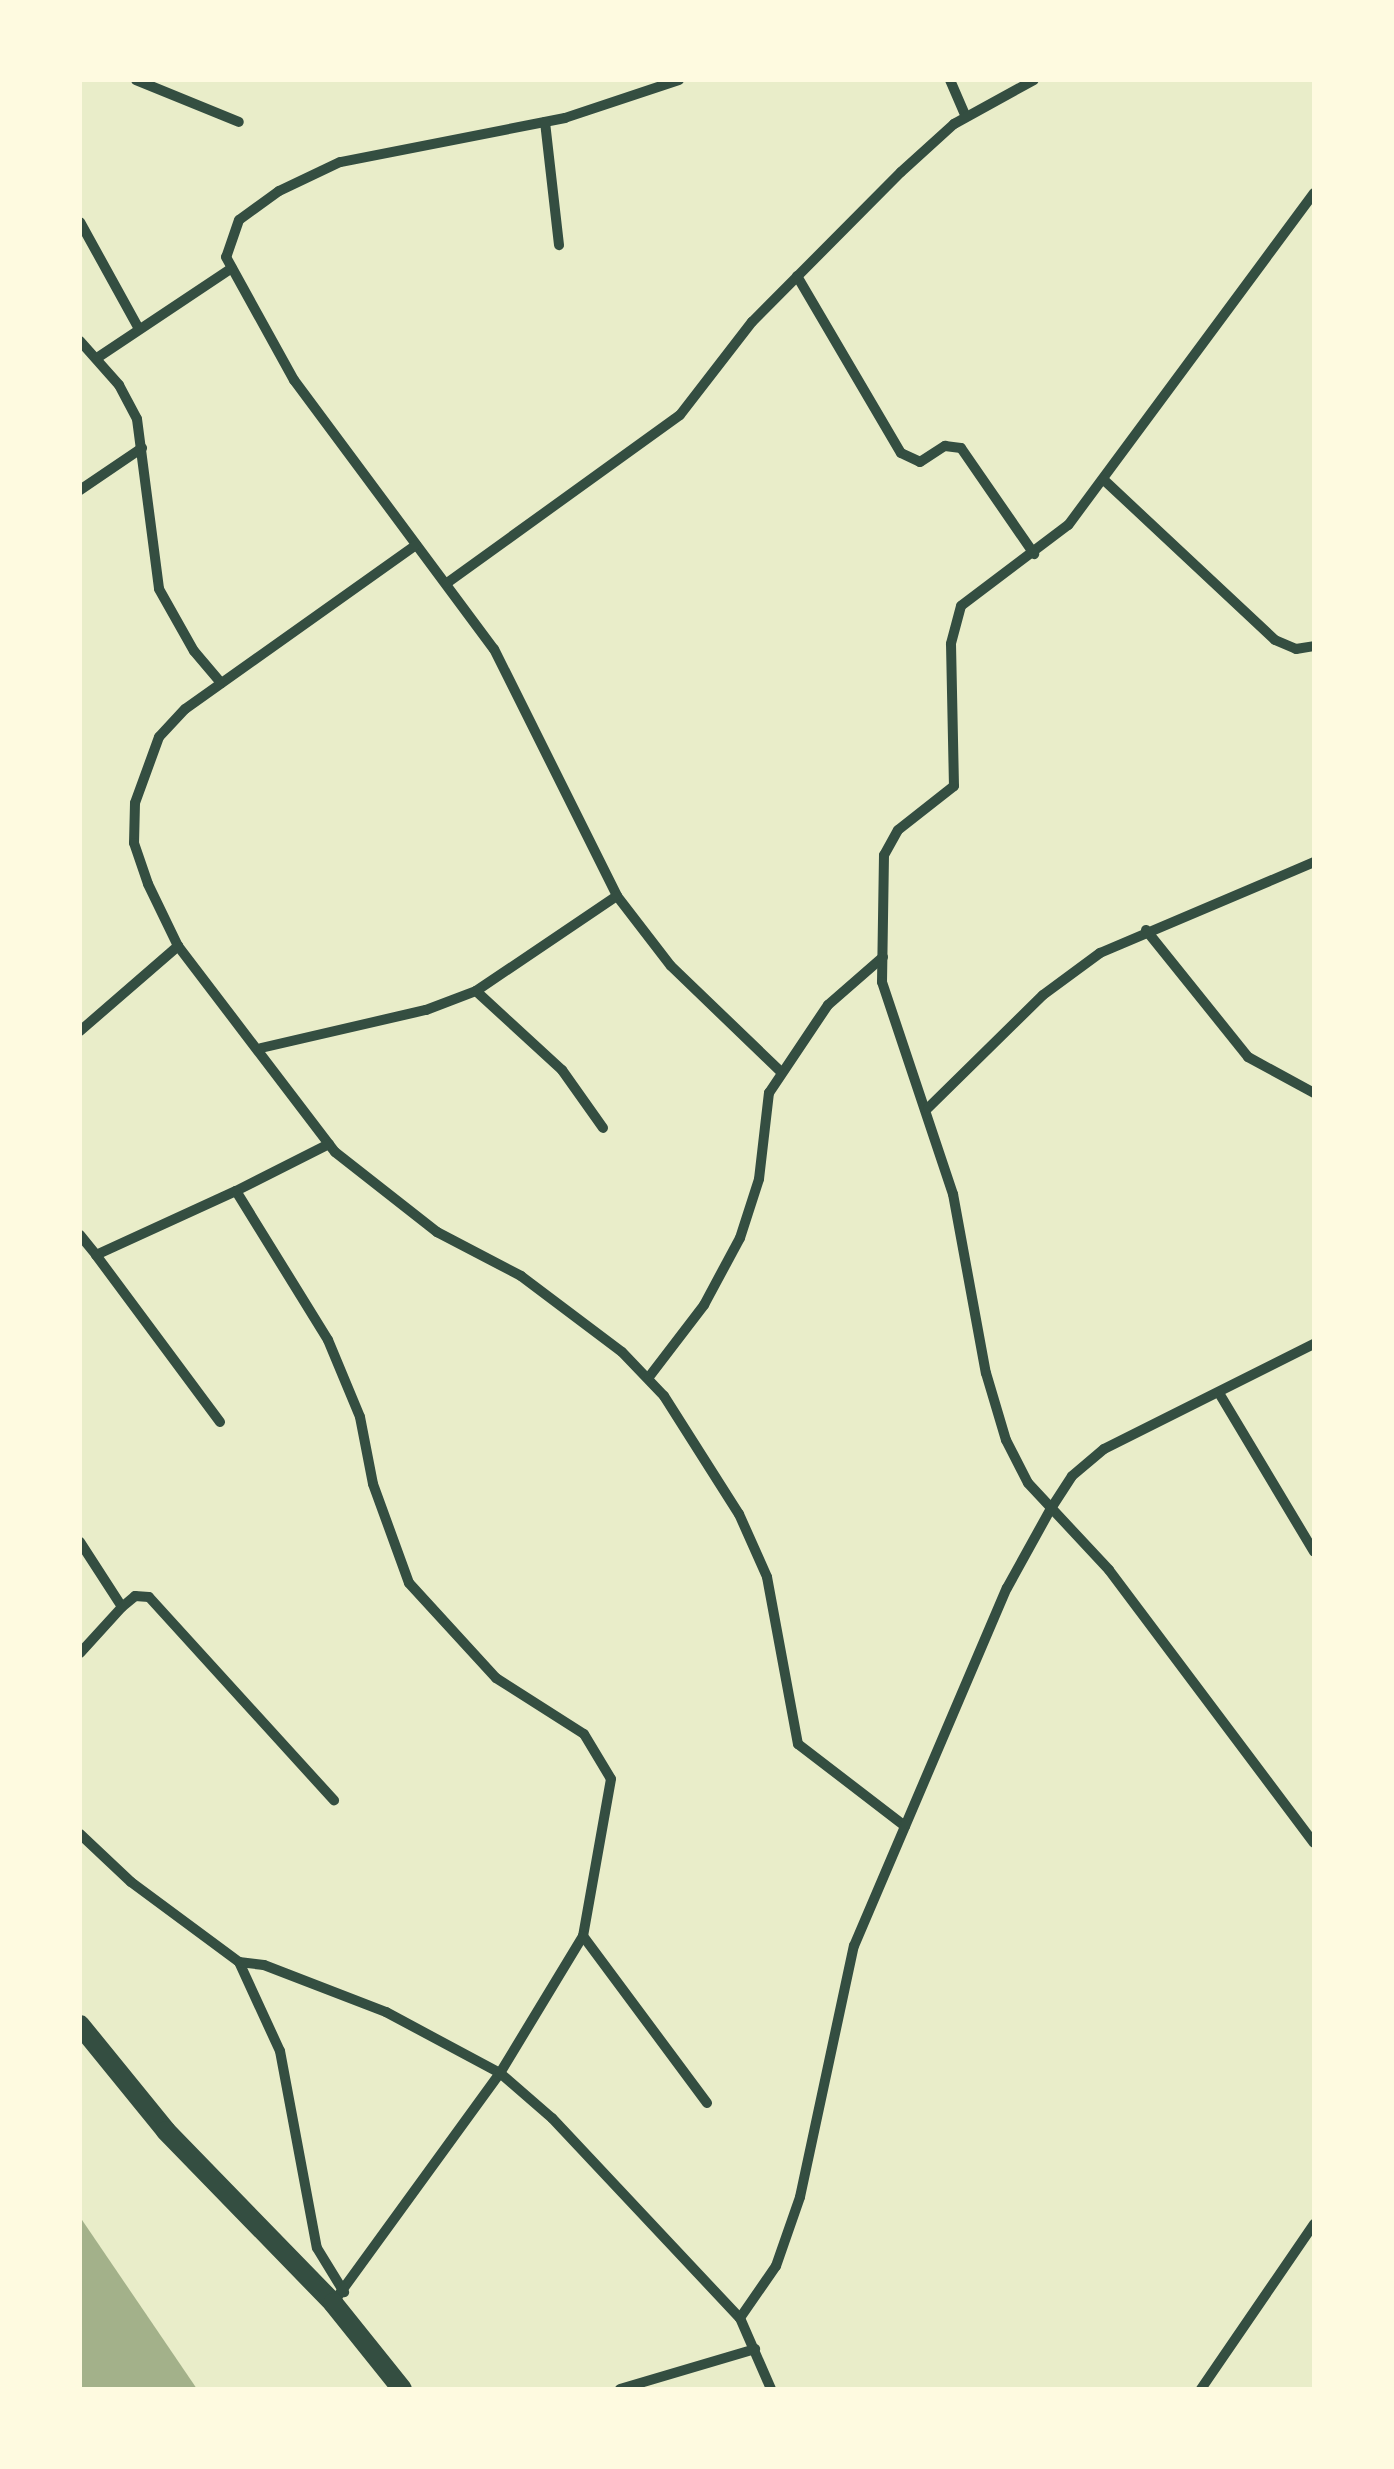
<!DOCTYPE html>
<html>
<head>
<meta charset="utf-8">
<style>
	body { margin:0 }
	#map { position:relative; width:1394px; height:2469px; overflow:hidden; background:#e9edc9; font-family:Roboto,sans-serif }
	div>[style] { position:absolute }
	.water>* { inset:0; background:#a3b18a }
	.minor>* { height:10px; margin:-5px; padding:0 5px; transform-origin:5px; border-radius:5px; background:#344e41 }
	.primary>* { height:20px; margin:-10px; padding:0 10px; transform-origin:10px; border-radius:10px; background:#344e41 }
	span { translate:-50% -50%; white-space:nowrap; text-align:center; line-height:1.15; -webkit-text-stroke:10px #fefae0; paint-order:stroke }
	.frame { position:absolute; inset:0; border:82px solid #fefae0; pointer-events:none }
</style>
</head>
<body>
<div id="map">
	<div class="water">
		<i style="clip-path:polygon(80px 2217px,197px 2389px,80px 2389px)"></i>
	</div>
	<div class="minor">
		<i style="left:136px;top:80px;width:111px;rotate:22.2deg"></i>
		<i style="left:679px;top:80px;width:120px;rotate:161.6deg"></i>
		<i style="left:565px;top:118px;width:229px;rotate:168.9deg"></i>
		<i style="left:340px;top:162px;width:68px;rotate:154.6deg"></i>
		<i style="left:279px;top:191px;width:49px;rotate:144.1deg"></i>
		<i style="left:239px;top:220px;width:39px;rotate:109deg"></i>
		<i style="left:226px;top:257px;width:141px;rotate:61.1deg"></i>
		<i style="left:294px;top:380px;width:335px;rotate:53.4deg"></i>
		<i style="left:494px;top:649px;width:276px;rotate:63.5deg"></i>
		<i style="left:617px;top:896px;width:88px;rotate:52.4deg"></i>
		<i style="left:671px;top:966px;width:153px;rotate:43.9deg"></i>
		<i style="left:950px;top:80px;width:40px;rotate:66.6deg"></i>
		<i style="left:545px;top:122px;width:124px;rotate:83.5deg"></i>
		<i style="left:1314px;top:193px;width:413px;rotate:126.5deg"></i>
		<i style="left:1068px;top:525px;width:134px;rotate:142.9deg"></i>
		<i style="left:961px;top:606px;width:39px;rotate:105deg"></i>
		<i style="left:951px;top:644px;width:142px;rotate:88.8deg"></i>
		<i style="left:954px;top:786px;width:71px;rotate:141.8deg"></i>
		<i style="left:898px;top:830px;width:29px;rotate:119deg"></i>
		<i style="left:884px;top:855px;width:127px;rotate:90.9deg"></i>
		<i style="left:882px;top:982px;width:224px;rotate:71.5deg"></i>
		<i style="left:953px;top:1194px;width:182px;rotate:79.6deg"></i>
		<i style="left:986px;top:1373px;width:70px;rotate:73.4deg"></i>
		<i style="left:1006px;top:1440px;width:48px;rotate:62.9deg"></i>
		<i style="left:1028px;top:1483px;width:119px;rotate:47deg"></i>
		<i style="left:1109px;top:1570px;width:341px;rotate:53.1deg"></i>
		<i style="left:80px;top:222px;width:122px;rotate:61.1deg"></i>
		<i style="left:797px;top:276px;width:205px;rotate:59.6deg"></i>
		<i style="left:901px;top:453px;width:21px;rotate:25deg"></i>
		<i style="left:920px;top:462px;width:30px;rotate:-33deg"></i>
		<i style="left:945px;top:446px;width:16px;rotate:7deg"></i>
		<i style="left:961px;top:448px;width:129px;rotate:55.4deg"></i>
		<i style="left:80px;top:341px;width:59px;rotate:48.4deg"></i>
		<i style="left:119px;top:385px;width:38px;rotate:62deg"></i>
		<i style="left:137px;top:419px;width:171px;rotate:82.6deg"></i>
		<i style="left:159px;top:589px;width:71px;rotate:60.6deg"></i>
		<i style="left:194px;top:651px;width:42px;rotate:49.8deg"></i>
		<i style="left:97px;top:358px;width:162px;rotate:-33.7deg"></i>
		<i style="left:1104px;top:480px;width:234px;rotate:43.1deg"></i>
		<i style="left:1275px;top:640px;width:23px;rotate:23deg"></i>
		<i style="left:1296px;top:649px;width:18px;rotate:-9deg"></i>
		<i style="left:80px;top:490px;width:75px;rotate:-34.1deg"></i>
		<i style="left:416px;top:545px;width:283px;rotate:144.6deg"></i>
		<i style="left:185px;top:709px;width:38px;rotate:133deg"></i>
		<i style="left:159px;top:737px;width:70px;rotate:110deg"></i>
		<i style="left:135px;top:803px;width:40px;rotate:91.4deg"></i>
		<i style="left:134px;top:843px;width:43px;rotate:71.1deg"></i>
		<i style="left:148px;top:884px;width:69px;rotate:64.2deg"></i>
		<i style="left:178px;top:946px;width:259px;rotate:52.7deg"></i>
		<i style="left:335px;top:1152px;width:130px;rotate:38.1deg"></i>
		<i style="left:437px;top:1232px;width:95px;rotate:27.6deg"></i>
		<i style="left:521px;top:1276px;width:126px;rotate:37deg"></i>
		<i style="left:622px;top:1352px;width:61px;rotate:46.3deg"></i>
		<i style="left:664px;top:1396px;width:140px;rotate:57.6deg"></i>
		<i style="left:739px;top:1514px;width:69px;rotate:66deg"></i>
		<i style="left:767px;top:1577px;width:170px;rotate:79.5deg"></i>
		<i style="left:798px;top:1744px;width:135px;rotate:37.5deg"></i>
		<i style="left:447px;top:583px;width:287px;rotate:-35.8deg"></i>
		<i style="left:680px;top:415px;width:118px;rotate:-52.3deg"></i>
		<i style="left:752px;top:322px;width:211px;rotate:-45.2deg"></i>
		<i style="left:901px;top:172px;width:72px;rotate:-42.2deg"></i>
		<i style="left:954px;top:124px;width:91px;rotate:-28.8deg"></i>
		<i style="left:1146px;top:930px;width:163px;rotate:51.2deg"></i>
		<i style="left:1248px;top:1057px;width:75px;rotate:28.6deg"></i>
		<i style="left:476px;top:991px;width:117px;rotate:42.6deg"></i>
		<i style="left:562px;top:1070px;width:71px;rotate:54.7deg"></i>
		<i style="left:80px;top:1031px;width:130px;rotate:-40.9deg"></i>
		<i style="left:261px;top:1048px;width:169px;rotate:-13deg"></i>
		<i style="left:426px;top:1010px;width:53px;rotate:-20.8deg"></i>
		<i style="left:476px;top:991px;width:170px;rotate:-34deg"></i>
		<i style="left:928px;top:1108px;width:161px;rotate:-44.5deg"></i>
		<i style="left:1043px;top:995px;width:71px;rotate:-36.4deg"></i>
		<i style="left:1100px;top:953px;width:233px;rotate:-23deg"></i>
		<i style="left:329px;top:1144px;width:104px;rotate:153.2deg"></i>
		<i style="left:236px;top:1191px;width:175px;rotate:58.3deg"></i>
		<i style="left:328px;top:1340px;width:83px;rotate:67.4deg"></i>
		<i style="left:360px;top:1417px;width:68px;rotate:79deg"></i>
		<i style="left:373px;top:1484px;width:105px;rotate:70deg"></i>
		<i style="left:409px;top:1583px;width:129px;rotate:47.5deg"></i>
		<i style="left:496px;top:1678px;width:104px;rotate:32.5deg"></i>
		<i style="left:584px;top:1734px;width:52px;rotate:59deg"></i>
		<i style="left:611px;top:1779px;width:159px;rotate:100.1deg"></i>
		<i style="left:583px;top:1936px;width:160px;rotate:121.2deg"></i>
		<i style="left:500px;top:2073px;width:284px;rotate:126deg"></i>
		<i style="left:80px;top:1235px;width:26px;rotate:51deg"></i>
		<i style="left:96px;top:1255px;width:154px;rotate:-24.6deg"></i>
		<i style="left:96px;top:1255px;width:208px;rotate:53.4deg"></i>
		<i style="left:649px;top:1377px;width:91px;rotate:-52.6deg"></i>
		<i style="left:704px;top:1305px;width:76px;rotate:-61.8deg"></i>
		<i style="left:740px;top:1238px;width:62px;rotate:-72.1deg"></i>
		<i style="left:759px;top:1179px;width:87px;rotate:-83.4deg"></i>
		<i style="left:769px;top:1093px;width:106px;rotate:-56.2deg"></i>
		<i style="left:828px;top:1005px;width:73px;rotate:-41.1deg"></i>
		<i style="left:1219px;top:1393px;width:185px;rotate:59.1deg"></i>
		<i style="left:80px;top:1542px;width:77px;rotate:57.1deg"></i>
		<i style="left:122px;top:1607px;width:62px;rotate:132.4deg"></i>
		<i style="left:122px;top:1607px;width:17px;rotate:-40deg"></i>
		<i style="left:135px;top:1596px;width:14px;rotate:4deg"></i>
		<i style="left:149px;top:1597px;width:275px;rotate:47.7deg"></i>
		<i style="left:80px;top:1834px;width:70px;rotate:43.3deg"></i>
		<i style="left:131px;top:1882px;width:134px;rotate:36.5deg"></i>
		<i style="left:239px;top:1962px;width:98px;rotate:65.3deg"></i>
		<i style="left:280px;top:2051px;width:200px;rotate:79.4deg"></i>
		<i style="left:317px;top:2248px;width:52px;rotate:58.5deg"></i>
		<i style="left:583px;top:1936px;width:208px;rotate:53.4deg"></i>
		<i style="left:239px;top:1962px;width:25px;rotate:7deg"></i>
		<i style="left:264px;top:1965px;width:131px;rotate:21.1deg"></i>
		<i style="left:386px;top:2012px;width:129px;rotate:28.2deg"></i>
		<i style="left:500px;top:2073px;width:69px;rotate:40.9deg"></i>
		<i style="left:552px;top:2118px;width:274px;rotate:46.8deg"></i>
		<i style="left:740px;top:2318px;width:77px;rotate:66.4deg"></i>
		<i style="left:740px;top:2318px;width:63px;rotate:-55.3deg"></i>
		<i style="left:776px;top:2266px;width:73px;rotate:-70.8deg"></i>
		<i style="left:800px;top:2197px;width:257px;rotate:-77.9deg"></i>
		<i style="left:854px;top:1946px;width:389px;rotate:-66.9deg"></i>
		<i style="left:1007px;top:1588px;width:89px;rotate:-61.1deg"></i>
		<i style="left:1050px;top:1510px;width:40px;rotate:-57.1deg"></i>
		<i style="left:1072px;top:1476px;width:42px;rotate:-40.2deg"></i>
		<i style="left:1104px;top:1449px;width:235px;rotate:-26.6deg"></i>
		<i style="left:620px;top:2389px;width:141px;rotate:-16.5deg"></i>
		<i style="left:1201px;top:2389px;width:200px;rotate:-55.6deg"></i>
	</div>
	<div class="primary">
		<i style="left:80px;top:2025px;width:136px;rotate:50.9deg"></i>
		<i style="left:166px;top:2131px;width:240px;rotate:45.8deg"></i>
		<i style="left:333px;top:2303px;width:110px;rotate:51.3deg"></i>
	</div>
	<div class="frame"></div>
</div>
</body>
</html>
